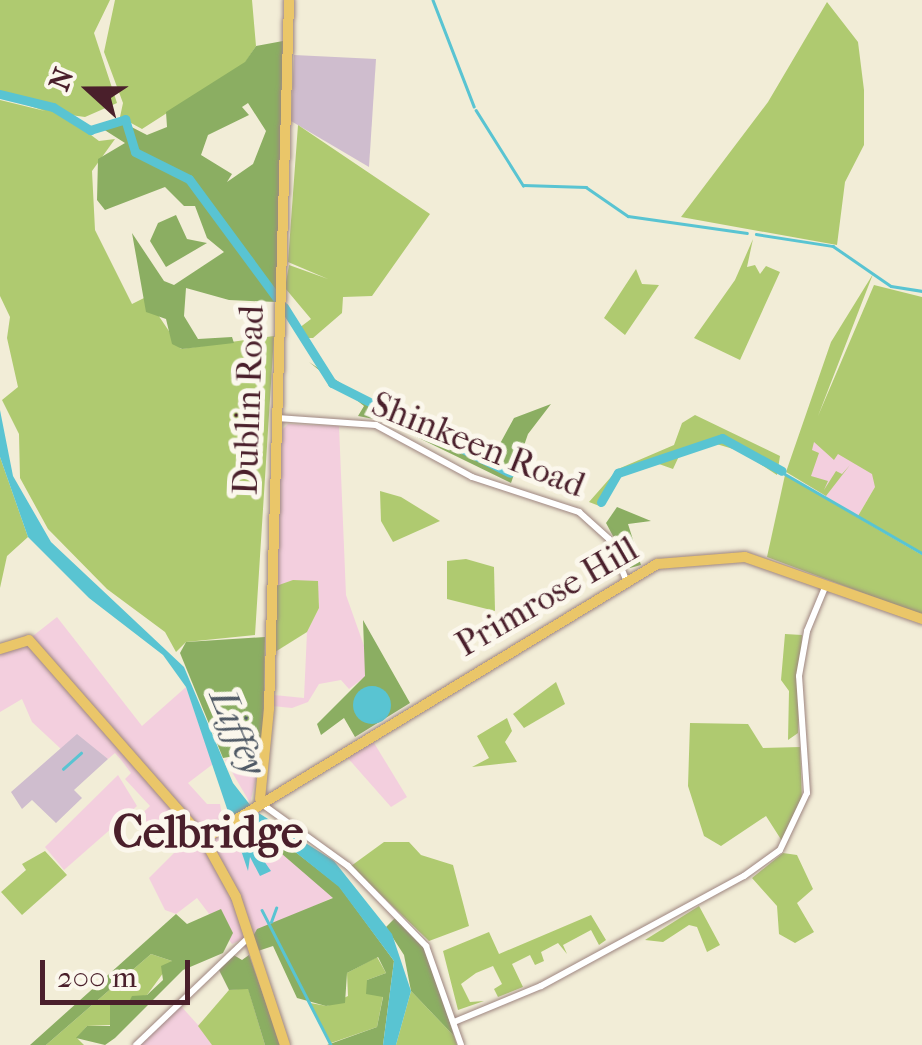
<!DOCTYPE html>
<html>
<head>
<meta charset="utf-8">
<style>
	body { margin:0 }
	#map { position:relative; width:922px; height:1045px; overflow:hidden; background:#f2edd7; font-family:"IM FELL French Canon",serif }
	div>[style] { position:absolute }
	.built>* { inset:0; background:#f3cfde }
	.industrial>* { inset:0; background:#cfbdce }
	.green>* { inset:0; background:#afca70 }
	.forest>* { inset:0; background:#8bae62 }
	.water>* { inset:0; background:#59c4d2 }
	.round { border-radius:50% }
	.stream>* { height:2.5px; margin:-1.25px; padding:0 1.25px; transform-origin:1.25px; border-radius:1.25px; background:#59c4d2 }
	.river>* { height:9px; margin:-4.5px; padding:0 4.5px; transform-origin:4.5px; border-radius:4.5px; background:#59c4d2 }
	.roads { filter:drop-shadow(0 0 2px #9e8681) drop-shadow(0 0 2px #9e8681) }
	.minor>* { height:6px; margin:-3px; padding:0 3px; transform-origin:3px; border-radius:3px; background:#fff }
	.major>* { height:10px; margin:-5px; padding:0 5px; transform-origin:5px; border-radius:5px; background:#eac669 }
	span { translate:-50% -50%; white-space:nowrap; text-align:center; line-height:1.15; -webkit-text-stroke:10px #fbf7ec; paint-order:stroke }
	.street-label { font-size:35px; color:#4a1f2b }
	.water-label { font-size:38px; color:#4f5965; font-style:italic }
	.district-label { font-size:45px; color:#4a1f2b; font-weight:700 }
	.north { position:absolute; left:40px; top:40px; width:100px; height:100px; -webkit-text-stroke:8px #fbf7ec; paint-order:stroke; rotate:291deg; font-size:28px; font-weight:700; line-height:40px; text-align:center; color:#4a1f2b }
	.north::after { content:''; display:block; margin:auto; width:35px; height:45px; background:#4a1f2b; clip-path:polygon(50% 0,100% 100%,50% 72%,0 100%) }
	.scale { position:absolute; left:40px; top:960px; width:150px; height:45px; box-sizing:border-box; border:5px solid #4a1f2b; border-top:0; padding-left:12px; font-size:30px; line-height:35px; white-space:nowrap; color:#4a1f2b; -webkit-text-stroke:8px #fbf7ec; paint-order:stroke }
</style>
</head>
<body>
<div id="map">
	<div class="built">
		<i style="clip-path:polygon(288px 424px,339px 426px,346px 595px,369px 660px,365px 677px,349px 689px,341px 680px,319px 684px,308px 702px,292px 708px,272px 706px,274px 695px,304px 698px,307px 632px,319px 608px,317px 581px,276px 586px,282px 430px)"></i>
		<i style="clip-path:polygon(812px 431px,881px 477px,858px 516px,801px 481px)"></i>
		<i style="clip-path:polygon(57px 617px,142px 726px,186px 687px,213px 764px,188px 783px,207px 804px,220px 804px,222px 816px,238px 832px,250px 827px,336px 896px,232px 944px,197px 898px,176px 914px,165px 910px,149px 878px,175px 852px,152px 829px,145px 834px,133px 822px,150px 806px,125px 779px,131px 773px,122px 761px,115px 753px,108px 759px,77px 735px,61px 749px,32px 722px,22px 699px,0 712px,0 649px,29px 639px)"></i>
		<i style="clip-path:polygon(371px 738px,407px 797px,391px 807px,346px 756px)"></i>
		<i style="clip-path:polygon(242px 750px,263px 751px,250px 803px,225px 760px)"></i>
		<i style="clip-path:polygon(118px 775px,137px 806px,64px 870px,45px 847px)"></i>
		<i style="clip-path:polygon(232px 954px,242px 960px,249px 955px,281px 1045px,141px 1045px,180px 1005px,198px 1025px,215px 1009px,229px 990px,218px 968px)"></i>
	</div>
	<div class="industrial">
		<i style="clip-path:polygon(294px 55px,376px 59px,369px 167px,291px 121px)"></i>
		<i style="clip-path:polygon(77px 734px,108px 759px,74px 790px,82px 798px,56px 823px,32px 800px,22px 809px,11px 792px)"></i>
	</div>
	<div class="green">
		<i style="clip-path:polygon(0 0,110px 0,94px 33px,117px 103px,85px 117px,63px 114px,99px 141px,115px 139px,92px 171px,95px 230px,132px 304px,146px 297px,181px 349px,274px 336px,255px 635px,186px 642px,176px 652px,165px 632px,107px 589px,48px 529px,20px 478px,19px 434px,2px 400px,18px 387px,7px 338px,10px 317px,0 296px,0 100px,45px 111px,0 96px)"></i>
		<i style="clip-path:polygon(115px 0,252px 0,256px 46px,245px 63px,142px 129px,120px 117px,123px 103px,104px 52px)"></i>
		<i style="clip-path:polygon(827px 2px,858px 42px,864px 90px,864px 145px,845px 182px,837px 245px,681px 217px,768px 102px)"></i>
		<i style="clip-path:polygon(298px 125px,430px 214px,372px 296px,343px 297px,342px 313px,313px 338px,302px 338px,299px 328px,311px 319px,285px 288px,289px 265px,328px 279px,288px 262px)"></i>
		<i style="clip-path:polygon(753px 239px,747px 267px,755px 265px,760px 274px,766px 266px,780px 272px,740px 360px,694px 338px,735px 280px)"></i>
		<i style="clip-path:polygon(636px 269px,642px 284px,659px 285px,625px 335px,604px 318px)"></i>
		<i style="clip-path:polygon(873px 274px,818px 416px,874px 285px,922px 297px,922px 553px,858px 516px,875px 487px,872px 474px,838px 454px,834px 460px,814px 442px,812px 450px,819px 453px,811px 476px,828px 481px,824px 490px,836px 471px,842px 474px,850px 465px,826px 496px,786px 472px,831px 342px)"></i>
		<i style="clip-path:polygon(695px 415px,780px 456px,777px 475px,740px 451px,713px 443px,680px 454px,673px 469px,659px 464px,620px 474px,602px 507px,589px 502px,618px 469px,674px 445px,682px 423px)"></i>
		<i style="clip-path:polygon(0 457px,28px 537px,7px 556px,0 588px)"></i>
		<i style="clip-path:polygon(785px 475px,922px 555px,922px 615px,767px 557px)"></i>
		<i style="clip-path:polygon(380px 491px,401px 497px,440px 521px,393px 542px,381px 521px)"></i>
		<i style="clip-path:polygon(466px 559px,494px 567px,495px 611px,447px 599px,447px 561px)"></i>
		<i style="clip-path:polygon(293px 580px,318px 581px,319px 608px,307px 632px,275px 652px,276px 586px)"></i>
		<i style="clip-path:polygon(785px 634px,802px 635px,798px 733px,788px 740px,789px 691px,781px 680px)"></i>
		<i style="clip-path:polygon(556px 682px,565px 704px,524px 728px,513px 714px)"></i>
		<i style="clip-path:polygon(507px 718px,512px 731px,505px 742px,517px 762px,472px 767px,489px 758px,477px 736px)"></i>
		<i style="clip-path:polygon(690px 723px,748px 724px,763px 748px,800px 747px,802px 800px,782px 841px,766px 816px,721px 846px,704px 836px,688px 786px)"></i>
		<i style="clip-path:polygon(384px 842px,409px 842px,421px 855px,453px 865px,469px 926px,429px 941px,351px 866px)"></i>
		<i style="clip-path:polygon(45px 851px,67px 875px,22px 915px,1px 892px,26px 870px,22px 864px)"></i>
		<i style="clip-path:polygon(783px 853px,797px 855px,813px 889px,797px 903px,814px 932px,795px 943px,779px 934px,777px 906px,752px 878px)"></i>
		<i style="clip-path:polygon(699px 906px,720px 945px,707px 952px,697px 927px,689px 925px,663px 942px,645px 940px)"></i>
		<i style="clip-path:polygon(591px 915px,606px 940px,599px 945px,591px 930px,563px 945px,567px 954px,558px 943px,541px 952px,544px 961px,535px 965px,530px 955px,512px 964px,523px 987px,498px 997px,494px 989px,502px 984px,493px 966px,476px 973px,461px 984px,470px 1002px,484px 1001px,458px 1010px,443px 951px,489px 932px,499px 954px)"></i>
		<i style="clip-path:polygon(151px 954px,172px 961px,147px 995px,117px 1004px,110px 1025px,87px 1026px,77px 1038px,84px 1045px,46px 1045px)"></i>
		<i style="clip-path:polygon(377px 957px,386px 973px,367px 980px,383px 996px,377px 1027px,331px 1043px,310px 1003px,327px 1006px,348px 996px,347px 973px)"></i>
		<i style="clip-path:polygon(248px 988px,265px 1045px,212px 1045px,198px 1026px,229px 990px)"></i>
		<i style="clip-path:polygon(411px 991px,454px 1036px,457px 1045px,396px 1045px)"></i>
	</div>
	<div class="forest">
		<i style="clip-path:polygon(evenodd,283px 41px,276px 302px,229px 300px,186px 288px,184px 316px,198px 339px,232px 337px,234px 343px,182px 349px,172px 344px,166px 319px,146px 312px,132px 233px,164px 281px,174px 285px,224px 252px,207px 238px,195px 206px,184px 206px,165px 187px,105px 210px,97px 200px,98px 159px,125px 143px,103px 129px,118px 120px,147px 135px,167px 127px,166px 112px,245px 62px,256px 46px,283px 41px,248px 103px,266px 131px,253px 164px,227px 182px,232px 174px,201px 155px,208px 135px,249px 115px,242px 107px,248px 103px)"></i>
		<i style="clip-path:polygon(176px 215px,187px 239px,207px 243px,166px 267px,150px 241px,158px 223px)"></i>
		<i style="clip-path:polygon(309px 362px,363px 398px,431px 426px,468px 454px,496px 451px,514px 418px,551px 404px,528px 434px,511px 483px,384px 421px,358px 416px,364px 406px)"></i>
		<i style="clip-path:polygon(617px 507px,651px 521px,628px 524px,641px 565px,630px 568px,606px 523px)"></i>
		<i style="clip-path:polygon(363px 620px,410px 703px,355px 737px,344px 718px,321px 735px,317px 724px,365px 676px)"></i>
		<i style="clip-path:polygon(265px 637px,263px 751px,223px 758px,180px 653px,186px 642px)"></i>
		<i style="clip-path:polygon(260px 835px,284px 843px,339px 886px,394px 961px,383px 1045px,327px 1045px,377px 1027px,383px 997px,366px 994px,367px 980px,386px 973px,378px 957px,347px 973px,345px 1003px,326px 1006px,297px 998px,273px 946px,258px 951px,252px 938px,257px 929px,333px 898px)"></i>
		<i style="clip-path:polygon(221px 909px,233px 933px,223px 953px,183px 970px,115px 1038px,105px 1045px,76px 1038px,87px 1026px,110px 1026px,110px 1002px,128px 1004px,132px 996px,147px 995px,163px 980px,161px 966px,172px 961px,151px 954px,46px 1045px,30px 1045px,176px 914px,187px 924px)"></i>
		<i style="clip-path:polygon(396px 917px,429px 953px,454px 1036px,411px 991px,404px 955px,386px 927px)"></i>
		<i style="clip-path:polygon(232px 954px,242px 960px,249px 955px,281px 1045px,265px 1045px,248px 989px,229px 990px,218px 968px)"></i>
	</div>
	<div class="water">
		<i style="clip-path:polygon(0 410px,13px 476px,51px 542px,184px 667px,233px 783px,254px 810px,334px 861px,392px 934px,411px 991px,396px 1045px,383px 1045px,394px 961px,339px 887px,284px 843px,250px 827px,245px 834px,271px 871px,260px 876px,250px 857px,248px 871px,186px 687px,163px 655px,89px 598px,28px 537px,0 457px)"></i>
		<i class="round" style="left:353px;top:686px;width:38px;height:38px"></i>
	</div>
	<div class="stream">
		<i style="left:433px;top:0;width:114px;rotate:68.9deg"></i>
		<i style="left:476px;top:110px;width:89px;rotate:57.9deg"></i>
		<i style="left:523px;top:185px;width:63px;rotate:1.8deg"></i>
		<i style="left:586px;top:187px;width:51px;rotate:34.6deg"></i>
		<i style="left:628px;top:216px;width:120px;rotate:8.1deg"></i>
		<i style="left:756px;top:234px;width:78px;rotate:8.9deg"></i>
		<i style="left:833px;top:246px;width:70px;rotate:34.6deg"></i>
		<i style="left:891px;top:286px;width:31px;rotate:9deg"></i>
		<i style="left:785px;top:474px;width:158px;rotate:30deg"></i>
		<i style="left:63px;top:769px;width:24px;rotate:-42deg"></i>
		<i style="left:262px;top:910px;width:152px;rotate:62.9deg"></i>
		<i style="left:271px;top:922px;width:15px;rotate:-70deg"></i>
	</div>
	<div class="river">
		<i style="left:0;top:94px;width:55px;rotate:13.8deg"></i>
		<i style="left:53px;top:107px;width:44px;rotate:31.9deg"></i>
		<i style="left:90px;top:130px;width:37px;rotate:-17deg"></i>
		<i style="left:125px;top:119px;width:34px;rotate:73deg"></i>
		<i style="left:135px;top:152px;width:60px;rotate:26.6deg"></i>
		<i style="left:189px;top:179px;width:147px;rotate:53.6deg"></i>
		<i style="left:284px;top:307px;width:90px;rotate:57.7deg"></i>
		<i style="left:332px;top:383px;width:199px;rotate:26.8deg"></i>
		<i style="left:601px;top:502px;width:34px;rotate:-60deg"></i>
		<i style="left:618px;top:473px;width:110px;rotate:-18.6deg"></i>
		<i style="left:722px;top:438px;width:68px;rotate:28.8deg"></i>
	</div>
	<div class="roads">
		<div class="minor">
			<i style="left:277px;top:418px;width:99px;rotate:4deg"></i>
			<i style="left:376px;top:425px;width:109px;rotate:28.4deg"></i>
			<i style="left:472px;top:477px;width:113px;rotate:18.1deg"></i>
			<i style="left:579px;top:512px;width:40px;rotate:42deg"></i>
			<i style="left:609px;top:539px;width:41px;rotate:67.2deg"></i>
			<i style="left:262px;top:804px;width:106px;rotate:35.8deg"></i>
			<i style="left:348px;top:866px;width:112px;rotate:45.7deg"></i>
			<i style="left:426px;top:946px;width:105px;rotate:70.5deg"></i>
			<i style="left:454px;top:1022px;width:94px;rotate:-22.5deg"></i>
			<i style="left:541px;top:986px;width:231px;rotate:-28.5deg"></i>
			<i style="left:744px;top:876px;width:44px;rotate:-35.8deg"></i>
			<i style="left:780px;top:850px;width:63px;rotate:-64.7deg"></i>
			<i style="left:807px;top:793px;width:117px;rotate:-93.9deg"></i>
			<i style="left:799px;top:676px;width:46px;rotate:-79.9deg"></i>
			<i style="left:807px;top:631px;width:50px;rotate:-67.6deg"></i>
			<i style="left:136px;top:1045px;width:155px;rotate:-43.7deg"></i>
		</div>
		<div class="major">
			<i style="left:0;top:649px;width:30px;rotate:-17deg"></i>
			<i style="left:29px;top:640px;width:265px;rotate:48.7deg"></i>
			<i style="left:204px;top:839px;width:66px;rotate:61.1deg"></i>
			<i style="left:236px;top:897px;width:156px;rotate:71.7deg"></i>
			<i style="left:260px;top:799px;width:90px;rotate:-84.3deg"></i>
			<i style="left:269px;top:709px;width:709px;rotate:-88.38deg"></i>
			<i style="left:204px;top:839px;width:530px;rotate:-31.26deg"></i>
			<i style="left:657px;top:564px;width:88px;rotate:-4.5deg"></i>
			<i style="left:745px;top:557px;width:188px;rotate:19.3deg"></i>
		</div>
	</div>
	<div class="street-label">
		<span style="left:249px;top:400px;rotate:-88deg">Dublin Road</span>
		<span style="left:478px;top:445px;rotate:22deg">Shinkeen Road</span>
		<span style="left:547px;top:597px;rotate:-30deg">Primrose Hill</span>
	</div>
	<div class="water-label">
		<span style="left:238px;top:732px;rotate:67deg">Liffey</span>
	</div>
	<div class="district-label">
		<span style="left:208px;top:833px">Celbridge</span>
	</div>
	<div class="north">N</div>
	<div class="scale">200 m</div>
</div>
</body>
</html>
